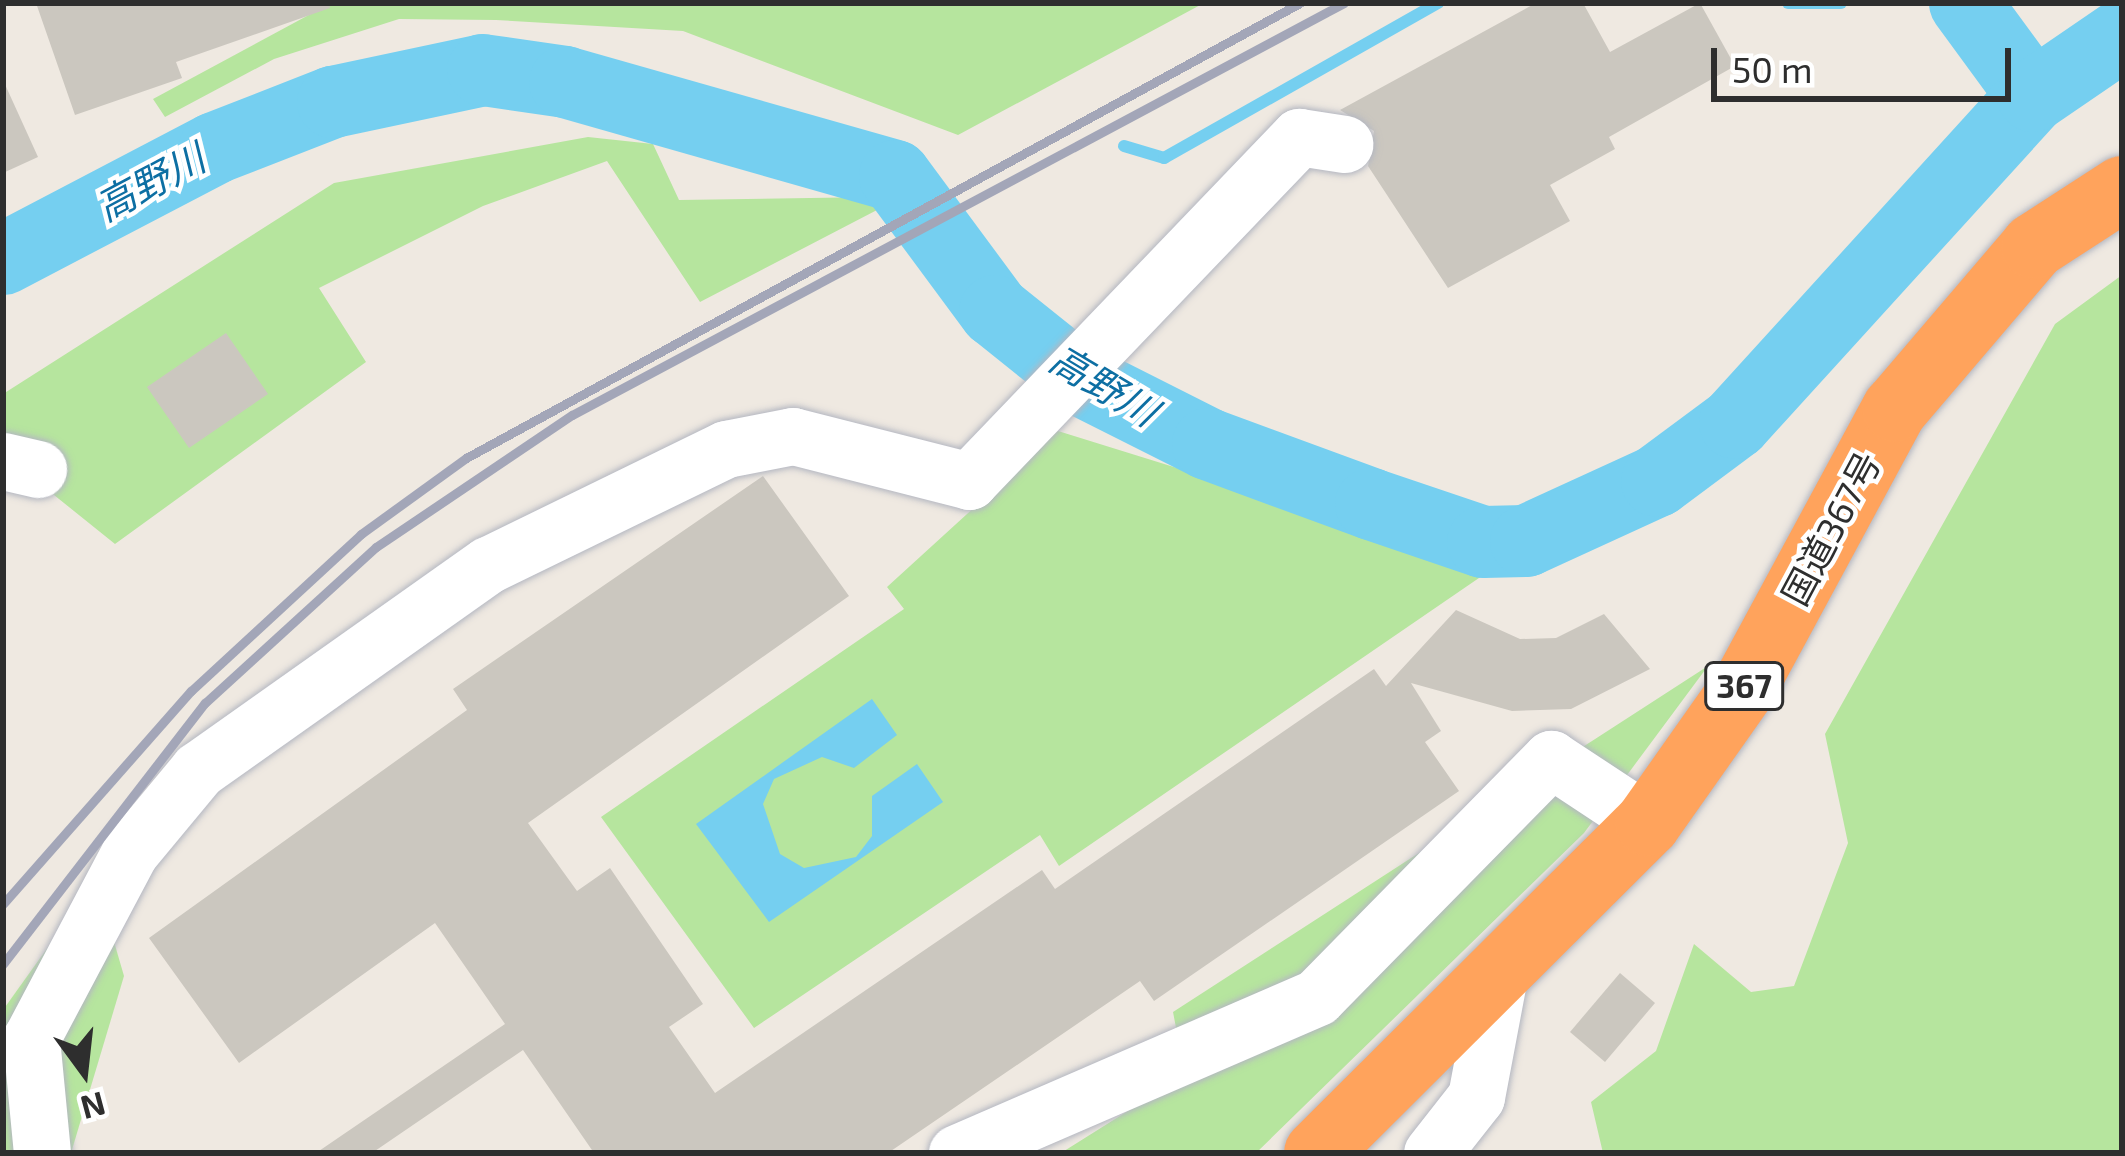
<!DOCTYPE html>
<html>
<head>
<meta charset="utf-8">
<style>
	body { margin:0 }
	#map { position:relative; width:2125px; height:1156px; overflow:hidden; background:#efe9e1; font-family:"Exo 2","Noto Sans JP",sans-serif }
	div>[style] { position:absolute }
	.green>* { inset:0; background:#b6e59e }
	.water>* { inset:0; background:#75cff0 }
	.stream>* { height:12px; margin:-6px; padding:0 6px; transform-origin:6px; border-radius:6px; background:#75cff0 }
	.river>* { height:72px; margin:-36px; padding:0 36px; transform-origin:36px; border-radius:36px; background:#75cff0 }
	.building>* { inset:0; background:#cbc7bf }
	.roads { filter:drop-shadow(0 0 3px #b4b7c1) drop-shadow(0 0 3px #b4b7c1) }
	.minor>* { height:57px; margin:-28.5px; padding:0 28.5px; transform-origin:28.5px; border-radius:28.5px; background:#fff }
	.highway>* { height:66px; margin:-33px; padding:0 33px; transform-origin:33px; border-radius:33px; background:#ffa35c }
	.rail>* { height:9px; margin:-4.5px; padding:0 4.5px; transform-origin:4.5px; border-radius:4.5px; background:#a3a6b8 }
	span { translate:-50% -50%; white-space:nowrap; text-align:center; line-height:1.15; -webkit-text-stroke:9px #fff; paint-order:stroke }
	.shield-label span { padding:3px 9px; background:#fff; border:3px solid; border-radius:9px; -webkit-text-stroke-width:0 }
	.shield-label { font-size:33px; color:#2e2e2e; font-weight:700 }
	.street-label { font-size:36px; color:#2e2e2e }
	.water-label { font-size:39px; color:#0d6fa3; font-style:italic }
	.frame { position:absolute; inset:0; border:6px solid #2e2e2e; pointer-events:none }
	.north { position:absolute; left:24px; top:1012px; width:120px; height:120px; -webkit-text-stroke:9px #fff; paint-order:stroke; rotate:165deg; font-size:33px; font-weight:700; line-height:48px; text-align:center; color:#2e2e2e }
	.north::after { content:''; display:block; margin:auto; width:42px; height:54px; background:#2e2e2e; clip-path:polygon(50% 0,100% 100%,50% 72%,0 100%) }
	.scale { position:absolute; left:1711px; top:48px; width:300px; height:54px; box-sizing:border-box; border:6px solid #2e2e2e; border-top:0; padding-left:15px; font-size:36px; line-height:42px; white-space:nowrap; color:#2e2e2e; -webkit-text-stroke:9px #fff; paint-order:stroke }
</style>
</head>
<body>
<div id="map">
	<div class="green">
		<i style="clip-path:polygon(331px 3px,1204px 3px,958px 135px,683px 31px,496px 20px,399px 19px,274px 59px,165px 117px,153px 99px)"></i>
		<i style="clip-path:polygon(588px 137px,653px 144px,679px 200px,874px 197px,877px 210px,700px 302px,607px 161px,483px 206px,319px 288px,366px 362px,115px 544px,3px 454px,3px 394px,334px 183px)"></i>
		<i style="clip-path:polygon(2122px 275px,2122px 1153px,1603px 1153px,1591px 1102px,1656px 1051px,1694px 944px,1751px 992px,1794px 986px,1848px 843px,1825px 734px,2055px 324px)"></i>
		<i style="clip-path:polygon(1058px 431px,1495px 567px,1059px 866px,1040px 835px,754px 1028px,601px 817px,904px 609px,887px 587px)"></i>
		<i style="clip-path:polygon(1708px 666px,1584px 833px,1256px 1153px,1061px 1153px,1185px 1075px,1173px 1012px)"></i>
		<i style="clip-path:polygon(96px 880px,124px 976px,71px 1153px,3px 1153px,3px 1010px)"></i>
	</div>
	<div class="water">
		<i style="clip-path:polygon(872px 699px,897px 735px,854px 768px,822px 757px,774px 779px,763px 804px,780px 854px,804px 868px,856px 857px,872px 836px,872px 796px,917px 764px,943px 802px,769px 922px,696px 824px)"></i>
	</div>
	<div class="stream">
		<i style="left:1788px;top:3px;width:53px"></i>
		<i style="left:2108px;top:45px;width:25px;rotate:56deg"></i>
		<i style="left:1124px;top:146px;width:42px;rotate:16.7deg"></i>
		<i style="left:1164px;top:158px;width:315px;rotate:-29.5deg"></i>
	</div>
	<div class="river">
		<i style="left:1965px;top:3px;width:115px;rotate:53.8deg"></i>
		<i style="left:3px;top:259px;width:239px;rotate:-27.6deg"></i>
		<i style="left:215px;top:148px;width:127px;rotate:-21.3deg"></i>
		<i style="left:333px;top:102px;width:153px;rotate:-12deg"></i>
		<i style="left:483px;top:70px;width:83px;rotate:8.3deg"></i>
		<i style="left:565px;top:82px;width:343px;rotate:15.9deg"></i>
		<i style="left:895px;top:176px;width:168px;rotate:53.5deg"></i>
		<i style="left:995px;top:311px;width:110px;rotate:38.7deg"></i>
		<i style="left:1081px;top:380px;width:142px;rotate:26.7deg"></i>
		<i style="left:1208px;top:444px;width:174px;rotate:20.2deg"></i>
		<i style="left:1371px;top:504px;width:118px;rotate:18.7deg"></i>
		<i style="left:1483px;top:542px;width:43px;rotate:-1.3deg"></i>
		<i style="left:1526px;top:541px;width:144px;rotate:-24.6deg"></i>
		<i style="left:1657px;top:481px;width:97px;rotate:-36.6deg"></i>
		<i style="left:1735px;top:423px;width:442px;rotate:-47.7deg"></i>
		<i style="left:2033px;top:96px;width:108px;rotate:-34.4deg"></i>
	</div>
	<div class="building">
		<i style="clip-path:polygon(36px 3px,329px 3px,330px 8px,176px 62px,182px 78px,75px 115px)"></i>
		<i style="clip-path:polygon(1536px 3px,1583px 3px,1610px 52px,1700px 3px,1735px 66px,1609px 137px,1615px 149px,1550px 185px,1570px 221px,1448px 288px,1368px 166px,1374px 131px,1340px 110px)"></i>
		<i style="clip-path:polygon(3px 80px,38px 157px,3px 173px)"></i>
		<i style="clip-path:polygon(226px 333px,268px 394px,189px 448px,147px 387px)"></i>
		<i style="clip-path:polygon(763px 476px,849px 596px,528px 823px,577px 891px,610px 868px,703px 1004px,669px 1027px,715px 1093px,1042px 870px,1055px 889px,1374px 669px,1386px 686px,1456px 610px,1520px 639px,1556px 638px,1604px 614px,1650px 669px,1571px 709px,1512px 711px,1411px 683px,1441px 731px,1425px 742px,1459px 791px,1154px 1001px,1140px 981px,888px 1153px,594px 1153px,523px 1050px,372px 1153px,316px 1153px,505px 1024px,435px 923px,239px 1063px,149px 938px,467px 710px,453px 689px)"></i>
		<i style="clip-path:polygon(1620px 973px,1655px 1003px,1605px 1062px,1570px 1032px)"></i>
	</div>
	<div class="roads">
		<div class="minor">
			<i style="left:3px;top:461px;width:36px;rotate:13deg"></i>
			<i style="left:42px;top:1153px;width:115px;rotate:-95.5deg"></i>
			<i style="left:31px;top:1039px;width:212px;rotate:-62.1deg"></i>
			<i style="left:130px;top:852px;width:107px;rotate:-50.3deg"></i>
			<i style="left:198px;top:770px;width:355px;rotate:-35.3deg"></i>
			<i style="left:488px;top:565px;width:265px;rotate:-26deg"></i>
			<i style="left:726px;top:449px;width:68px;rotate:-11deg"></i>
			<i style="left:793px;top:436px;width:182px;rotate:14.3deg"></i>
			<i style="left:969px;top:481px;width:477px;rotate:-46.2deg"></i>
			<i style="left:1299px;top:137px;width:46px;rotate:8.8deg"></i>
			<i style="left:957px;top:1153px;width:392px;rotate:-23.4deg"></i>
			<i style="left:1317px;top:997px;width:334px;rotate:-45.5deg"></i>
			<i style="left:1551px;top:759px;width:116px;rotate:33.4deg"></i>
			<i style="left:1432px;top:1153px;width:71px;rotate:-51.8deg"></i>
			<i style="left:1476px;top:1097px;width:129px;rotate:-79.3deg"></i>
		</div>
		<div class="highway">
			<i style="left:1317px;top:1153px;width:467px;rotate:-44.9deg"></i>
			<i style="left:1648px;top:823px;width:170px;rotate:-54.8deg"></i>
			<i style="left:1746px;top:684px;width:313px;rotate:-61.6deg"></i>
			<i style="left:1895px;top:409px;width:214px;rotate:-49.5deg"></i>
			<i style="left:2034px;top:246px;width:105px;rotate:-32.9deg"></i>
		</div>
	</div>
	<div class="rail">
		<i style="left:3px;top:904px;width:284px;rotate:-48.6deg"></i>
		<i style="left:191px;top:691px;width:231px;rotate:-42.7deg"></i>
		<i style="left:361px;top:534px;width:130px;rotate:-35.9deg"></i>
		<i style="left:466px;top:458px;width:950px;rotate:-28.62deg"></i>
		<i style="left:3px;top:964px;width:330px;rotate:-52.3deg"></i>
		<i style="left:205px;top:703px;width:231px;rotate:-42.4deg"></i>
		<i style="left:376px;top:547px;width:236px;rotate:-34deg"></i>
		<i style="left:572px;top:415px;width:875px;rotate:-28.09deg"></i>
	</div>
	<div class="shield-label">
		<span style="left:1744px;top:686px">367</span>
	</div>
	<div class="street-label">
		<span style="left:1830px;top:528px;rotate:-62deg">国道367号</span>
	</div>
	<div class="water-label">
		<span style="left:150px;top:182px;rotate:-28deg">高野川</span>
		<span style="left:1104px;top:385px;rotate:31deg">高野川</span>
	</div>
	<div class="frame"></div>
	<div class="north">N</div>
	<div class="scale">50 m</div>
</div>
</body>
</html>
